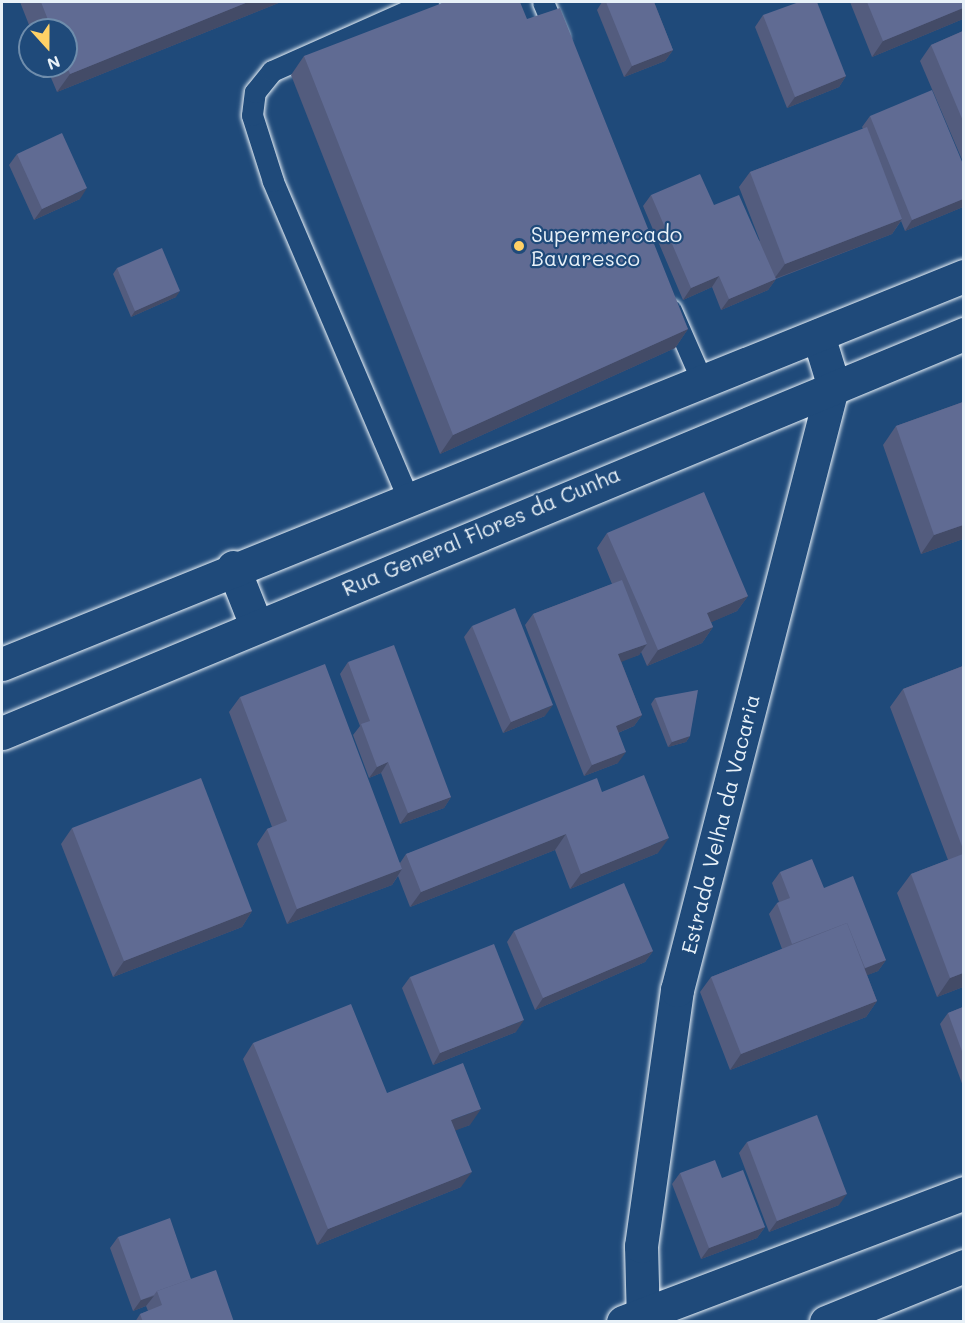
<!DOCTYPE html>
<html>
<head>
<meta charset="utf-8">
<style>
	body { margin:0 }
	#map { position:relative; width:965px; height:1323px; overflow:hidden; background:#1f4a7a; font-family:Mali,sans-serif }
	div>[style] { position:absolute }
	.roads { filter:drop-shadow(0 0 2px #e8f1f8) drop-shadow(0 0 2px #e8f1f8) }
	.service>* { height:21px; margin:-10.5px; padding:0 10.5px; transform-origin:10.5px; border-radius:10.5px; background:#1f4a7a }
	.minor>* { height:33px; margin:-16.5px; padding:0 16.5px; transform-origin:16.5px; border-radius:16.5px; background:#1f4a7a }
	.tertiary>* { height:33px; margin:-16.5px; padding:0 16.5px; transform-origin:16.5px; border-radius:16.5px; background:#1f4a7a }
	.wall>* { inset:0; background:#535c7e }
	.shaded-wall>* { inset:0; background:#434b67 }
	.building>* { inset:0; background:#606b93 }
	.dots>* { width:16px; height:16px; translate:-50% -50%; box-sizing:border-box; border:3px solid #1f4a7a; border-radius:50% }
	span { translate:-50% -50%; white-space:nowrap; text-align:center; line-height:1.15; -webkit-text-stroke:4.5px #1f4a7a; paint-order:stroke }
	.poi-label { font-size:21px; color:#e8f1f8 }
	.left { translate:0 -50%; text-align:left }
	.street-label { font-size:21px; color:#e8f1f8 }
	.frame { position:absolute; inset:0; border:3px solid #e8f1f8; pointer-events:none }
	.north { position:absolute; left:18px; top:18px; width:60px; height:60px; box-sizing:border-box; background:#1f4a7a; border:2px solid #6f8dac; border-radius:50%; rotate:159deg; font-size:16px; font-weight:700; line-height:24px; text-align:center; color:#e8f1f8 }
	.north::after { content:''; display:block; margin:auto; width:21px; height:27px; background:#ffd166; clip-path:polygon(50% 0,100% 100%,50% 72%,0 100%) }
</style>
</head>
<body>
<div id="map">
	<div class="roads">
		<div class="service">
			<i style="left:543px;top:2px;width:38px;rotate:67deg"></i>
			<i style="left:671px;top:310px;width:77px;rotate:66.4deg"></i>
			<i style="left:408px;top:498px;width:345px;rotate:-113.1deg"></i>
			<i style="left:273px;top:181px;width:69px;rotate:-107.7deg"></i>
			<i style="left:252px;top:115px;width:23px;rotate:-83deg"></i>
			<i style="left:255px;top:92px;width:27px;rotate:-51deg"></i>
			<i style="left:272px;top:71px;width:171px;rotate:-23.9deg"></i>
		</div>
		<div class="minor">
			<i style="left:643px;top:1322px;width:76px;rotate:-91.5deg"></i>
			<i style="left:641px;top:1246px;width:259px;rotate:-82deg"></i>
			<i style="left:677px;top:990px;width:626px;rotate:-75.56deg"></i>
			<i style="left:833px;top:384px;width:51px;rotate:-107deg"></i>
		</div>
		<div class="tertiary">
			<i style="left:233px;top:567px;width:62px;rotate:68.4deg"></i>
			<i style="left:2px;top:664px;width:1037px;rotate:-21.97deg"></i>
			<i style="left:2px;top:733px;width:1041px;rotate:-22.53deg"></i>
			<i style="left:623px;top:1322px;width:365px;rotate:-20.7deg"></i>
			<i style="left:826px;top:1322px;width:149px;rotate:-22.1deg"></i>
		</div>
	</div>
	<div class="wall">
		<i style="clip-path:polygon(20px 2px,281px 2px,57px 92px,46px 66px,66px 66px,66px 30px,31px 30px)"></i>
		<i style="clip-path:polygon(602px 2px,654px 2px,673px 50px,665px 61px,624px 77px,597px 10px)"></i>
		<i style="clip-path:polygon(850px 2px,963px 2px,963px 19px,872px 57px)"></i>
		<i style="clip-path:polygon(763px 15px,846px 76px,839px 87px,787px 108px,755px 27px)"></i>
		<i style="clip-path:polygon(527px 19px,688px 329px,675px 348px,440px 454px,291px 75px,304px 56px)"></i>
		<i style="clip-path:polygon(963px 31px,963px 162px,920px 61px,931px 45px)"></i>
		<i style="clip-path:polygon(870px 116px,963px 164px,963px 207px,905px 231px,901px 221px,892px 234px,776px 279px,768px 290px,721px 310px,712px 287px,683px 300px,643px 206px,651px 195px,714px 205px,760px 241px,739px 187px,750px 172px,863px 129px,862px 127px)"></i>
		<i style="clip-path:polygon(17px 154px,80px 199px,34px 220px,9px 165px)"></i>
		<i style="clip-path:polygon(117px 268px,176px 297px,131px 317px,113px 274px)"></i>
		<i style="clip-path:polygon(963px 402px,963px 539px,921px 554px,883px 445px,896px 426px)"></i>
		<i style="clip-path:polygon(607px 533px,748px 596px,737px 611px,711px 622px,713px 627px,702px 643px,647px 666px,641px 652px,639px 655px,621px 661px,642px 715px,634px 726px,618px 733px,618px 763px,584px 776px,525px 625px,533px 614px,612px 584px,597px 548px)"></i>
		<i style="clip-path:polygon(472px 626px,545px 716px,503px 733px,464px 637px)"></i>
		<i style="clip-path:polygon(348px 662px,451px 797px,444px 808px,400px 824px,381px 773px,369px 778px,353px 735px,360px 726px,340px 674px)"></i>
		<i style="clip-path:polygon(963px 666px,963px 987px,937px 997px,897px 893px,911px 874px,948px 860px,890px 707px,903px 689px)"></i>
		<i style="clip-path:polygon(240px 697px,400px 863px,406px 854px,602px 792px,658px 853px,570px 889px,555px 850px,410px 907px,398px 876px,392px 885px,287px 924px,257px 844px,267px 829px,272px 827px,229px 712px)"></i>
		<i style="clip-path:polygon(655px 698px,690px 736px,686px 742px,668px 747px,651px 704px)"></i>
		<i style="clip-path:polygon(72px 828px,252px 911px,242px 927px,113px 977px,61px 844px)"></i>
		<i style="clip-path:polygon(780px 872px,824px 888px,886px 960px,878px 971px,867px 975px,877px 1001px,866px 1017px,730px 1070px,700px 992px,711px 977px,782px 949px,769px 914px,777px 903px,779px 902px,772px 883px)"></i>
		<i style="clip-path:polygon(514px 931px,653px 951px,645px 962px,535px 1010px,507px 942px)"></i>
		<i style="clip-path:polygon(410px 977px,516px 1032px,433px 1065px,402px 988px)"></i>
		<i style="clip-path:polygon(963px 1007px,963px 1086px,940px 1024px,948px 1013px)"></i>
		<i style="clip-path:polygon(253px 1043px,470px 1125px,455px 1130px,461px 1187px,317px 1245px,243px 1059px)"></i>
		<i style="clip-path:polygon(747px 1142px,839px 1205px,769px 1232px,739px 1153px)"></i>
		<i style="clip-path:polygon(680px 1173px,722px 1178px,765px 1227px,757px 1238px,701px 1259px,672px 1184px)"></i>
		<i style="clip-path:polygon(118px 1237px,191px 1279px,234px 1322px,135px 1322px,140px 1314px,148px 1311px,146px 1306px,133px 1311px,110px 1248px)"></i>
	</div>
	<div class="shaded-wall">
		<i style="clip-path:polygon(248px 2px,281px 2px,57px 92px,70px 74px)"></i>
		<i style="clip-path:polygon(963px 8px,963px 19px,872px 57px,883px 41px)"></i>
		<i style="clip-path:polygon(673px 50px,665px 61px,624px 77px,632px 66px)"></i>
		<i style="clip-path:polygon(846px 76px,839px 87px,787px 108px,795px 97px)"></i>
		<i style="clip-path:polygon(87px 188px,80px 199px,34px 220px,42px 209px)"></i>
		<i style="clip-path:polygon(963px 199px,963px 207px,905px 231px,912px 220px)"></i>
		<i style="clip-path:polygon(902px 219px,892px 234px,774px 279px,785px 264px)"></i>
		<i style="clip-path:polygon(719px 276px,712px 287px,683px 300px,691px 288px)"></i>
		<i style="clip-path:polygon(776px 279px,768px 290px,721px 310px,729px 299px)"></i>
		<i style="clip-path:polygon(180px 291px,176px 297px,131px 317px,135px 311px)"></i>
		<i style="clip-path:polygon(688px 329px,675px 348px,440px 454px,453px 435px)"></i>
		<i style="clip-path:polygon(963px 525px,963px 539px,921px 554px,934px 535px)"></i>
		<i style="clip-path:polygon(748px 596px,737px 611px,696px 629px,707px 613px)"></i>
		<i style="clip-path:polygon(713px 627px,702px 643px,647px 666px,658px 650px)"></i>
		<i style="clip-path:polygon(647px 644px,639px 655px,611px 666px,618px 654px)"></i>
		<i style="clip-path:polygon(553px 705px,545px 716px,503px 733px,511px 722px)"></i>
		<i style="clip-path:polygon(642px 715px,634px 726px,608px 737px,616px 726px)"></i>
		<i style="clip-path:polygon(690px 736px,686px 742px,668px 747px,672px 742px)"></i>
		<i style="clip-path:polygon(626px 752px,618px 763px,584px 776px,592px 765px)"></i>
		<i style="clip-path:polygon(388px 762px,381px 773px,369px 778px,377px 767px)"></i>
		<i style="clip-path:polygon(451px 797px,444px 808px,400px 824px,408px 813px)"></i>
		<i style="clip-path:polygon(566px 834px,555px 850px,410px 907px,421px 892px)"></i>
		<i style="clip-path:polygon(669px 838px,658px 853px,570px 889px,581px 874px)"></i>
		<i style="clip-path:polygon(402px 869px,392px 885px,287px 924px,297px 909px)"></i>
		<i style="clip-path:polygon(252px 911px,242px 927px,113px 977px,124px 961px)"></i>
		<i style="clip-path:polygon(653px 951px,645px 962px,535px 1010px,543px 998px)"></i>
		<i style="clip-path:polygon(886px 960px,878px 971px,853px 981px,861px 970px)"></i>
		<i style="clip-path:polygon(963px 973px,963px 987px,937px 997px,950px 978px)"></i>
		<i style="clip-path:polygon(877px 1001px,866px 1017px,730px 1070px,741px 1054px)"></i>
		<i style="clip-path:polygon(524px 1020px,516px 1032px,433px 1065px,440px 1053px)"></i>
		<i style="clip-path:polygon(481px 1109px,470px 1125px,441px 1136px,451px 1120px)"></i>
		<i style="clip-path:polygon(472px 1172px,461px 1187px,317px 1245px,328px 1229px)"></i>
		<i style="clip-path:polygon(847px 1194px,839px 1205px,769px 1232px,777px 1221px)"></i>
		<i style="clip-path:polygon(765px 1227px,757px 1238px,701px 1259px,709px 1248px)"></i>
		<i style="clip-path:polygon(154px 1296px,146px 1306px,133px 1311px,141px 1300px)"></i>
	</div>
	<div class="building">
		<i style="clip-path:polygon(41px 2px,248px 2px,70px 74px,66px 64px,66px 30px,52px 30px)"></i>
		<i style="clip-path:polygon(445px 2px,520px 2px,527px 19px,560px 8px,688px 329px,453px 435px,304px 56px)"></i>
		<i style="clip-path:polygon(606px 2px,654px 2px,673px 50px,632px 66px)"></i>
		<i style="clip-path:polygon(799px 2px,817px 2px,846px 76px,795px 97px,763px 15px)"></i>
		<i style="clip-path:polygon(867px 2px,963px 2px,963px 8px,883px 41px)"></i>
		<i style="clip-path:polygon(963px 31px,963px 121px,931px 45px)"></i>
		<i style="clip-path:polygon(932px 90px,963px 164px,963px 199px,912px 220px,870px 116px)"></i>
		<i style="clip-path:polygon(867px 127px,902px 219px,785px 264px,750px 172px)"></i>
		<i style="clip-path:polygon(62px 133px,87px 188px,42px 209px,17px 154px)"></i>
		<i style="clip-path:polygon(700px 174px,714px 205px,739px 195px,776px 279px,729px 299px,719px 276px,691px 288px,651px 195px)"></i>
		<i style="clip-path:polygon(162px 248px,180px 291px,135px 311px,117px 268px)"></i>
		<i style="clip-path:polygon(963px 402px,963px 525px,934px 535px,896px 426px)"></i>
		<i style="clip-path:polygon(704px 492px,748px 596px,707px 613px,713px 627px,658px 650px,607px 533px)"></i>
		<i style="clip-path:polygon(622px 580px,647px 644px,618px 654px,642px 715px,616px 726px,626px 752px,592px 765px,533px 614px)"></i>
		<i style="clip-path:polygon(515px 608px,553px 705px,511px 722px,472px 626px)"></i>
		<i style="clip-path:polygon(394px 645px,451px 797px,408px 813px,388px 762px,377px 767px,361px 724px,370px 721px,348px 662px)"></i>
		<i style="clip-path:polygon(325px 664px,402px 869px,297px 909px,267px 829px,287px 821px,240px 697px)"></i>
		<i style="clip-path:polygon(963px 666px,963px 849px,903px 689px)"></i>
		<i style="clip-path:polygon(698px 690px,690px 736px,672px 742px,655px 698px)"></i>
		<i style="clip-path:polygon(644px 775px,669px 838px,581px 874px,566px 834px,421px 892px,406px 854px,597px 778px,602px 792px)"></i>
		<i style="clip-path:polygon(201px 778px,252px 911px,124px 961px,72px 828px)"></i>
		<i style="clip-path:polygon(963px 854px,963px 973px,950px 978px,911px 874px)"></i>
		<i style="clip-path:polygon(812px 859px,824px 888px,853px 876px,886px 960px,865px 968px,847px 923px,792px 944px,777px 903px,790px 898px,780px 872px)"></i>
		<i style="clip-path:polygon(624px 883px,653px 951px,543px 998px,514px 931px)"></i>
		<i style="clip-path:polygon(847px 923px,877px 1001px,741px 1054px,711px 977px)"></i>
		<i style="clip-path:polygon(494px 944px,524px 1020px,440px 1053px,410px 977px)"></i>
		<i style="clip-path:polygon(351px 1004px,387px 1093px,463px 1063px,481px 1109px,451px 1120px,472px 1172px,328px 1229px,253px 1043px)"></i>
		<i style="clip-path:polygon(963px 1007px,963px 1054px,948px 1013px)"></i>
		<i style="clip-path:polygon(817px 1115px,847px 1194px,777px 1221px,747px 1142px)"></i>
		<i style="clip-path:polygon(715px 1160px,722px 1178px,743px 1170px,765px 1227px,709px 1248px,680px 1173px)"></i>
		<i style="clip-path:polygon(170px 1218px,191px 1279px,157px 1291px,154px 1295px,141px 1300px,118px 1237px)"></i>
		<i style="clip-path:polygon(216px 1270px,234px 1322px,143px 1322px,140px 1314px,162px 1305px,157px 1291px)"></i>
	</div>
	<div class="dots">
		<i style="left:519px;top:246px;background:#ffd166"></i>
	</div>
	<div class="poi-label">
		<span class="left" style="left:531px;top:246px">Supermercado<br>Bavaresco</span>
	</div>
	<div class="street-label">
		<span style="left:481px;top:531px;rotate:-23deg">Rua General Flores da Cunha</span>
		<span style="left:720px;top:824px;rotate:-76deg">Estrada Velha da Vacaria</span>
	</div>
	<div class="frame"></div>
	<div class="north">N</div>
</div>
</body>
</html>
